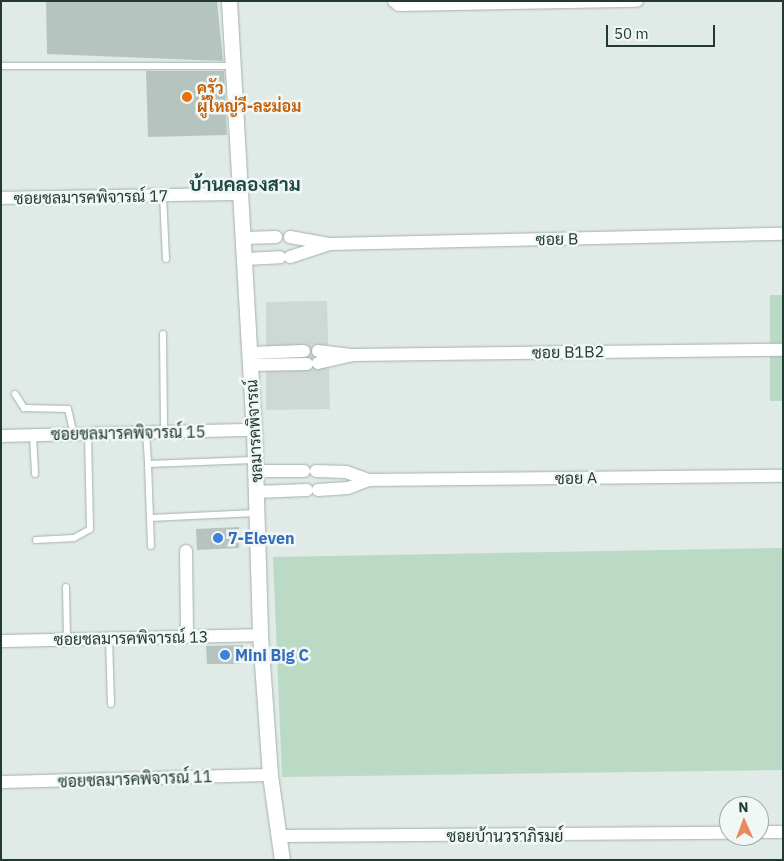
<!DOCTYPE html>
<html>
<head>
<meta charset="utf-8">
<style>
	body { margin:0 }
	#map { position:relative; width:784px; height:861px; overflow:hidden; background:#e0eae6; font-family:"IBM Plex Sans",Sarabun,sans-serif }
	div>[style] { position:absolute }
	.built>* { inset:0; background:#ced9d5 }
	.green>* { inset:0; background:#badac5 }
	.building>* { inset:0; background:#b6c4bf }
	.roads { filter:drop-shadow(0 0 1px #a3b1ad) drop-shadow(0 0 1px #a3b1ad) }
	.lane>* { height:6px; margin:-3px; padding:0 3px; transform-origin:3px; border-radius:3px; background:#fff }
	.street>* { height:12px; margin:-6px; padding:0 6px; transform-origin:6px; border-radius:6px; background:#fff }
	.secondary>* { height:15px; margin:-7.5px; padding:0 7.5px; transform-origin:7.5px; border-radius:7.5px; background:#fff }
	.dots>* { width:14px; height:14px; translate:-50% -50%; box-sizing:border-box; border:2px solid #f0f7f4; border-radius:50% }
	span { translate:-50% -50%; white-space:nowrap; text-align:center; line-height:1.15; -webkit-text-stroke:5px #f0f7f4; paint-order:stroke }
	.food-label { font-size:16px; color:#c56008; font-weight:700 }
	.left { translate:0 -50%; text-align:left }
	.street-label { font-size:16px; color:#223934 }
	.shop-label { font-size:16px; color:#366cbe; font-weight:700 }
	.quarter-label { font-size:19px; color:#1f4942; font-weight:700 }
	.frame { position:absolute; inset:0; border:2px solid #223934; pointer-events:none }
	.north { position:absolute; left:719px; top:796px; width:50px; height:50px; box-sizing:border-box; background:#f0f7f4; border:1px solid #9eaba7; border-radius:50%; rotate:358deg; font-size:14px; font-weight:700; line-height:20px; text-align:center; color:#223934 }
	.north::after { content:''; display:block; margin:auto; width:18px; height:22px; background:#e88a60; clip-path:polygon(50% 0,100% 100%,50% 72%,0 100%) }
	.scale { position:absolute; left:606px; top:25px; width:109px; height:22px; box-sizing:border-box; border:2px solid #223934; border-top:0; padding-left:6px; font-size:15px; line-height:18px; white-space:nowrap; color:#223934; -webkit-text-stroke:4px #f0f7f4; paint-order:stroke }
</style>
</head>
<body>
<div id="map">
	<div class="built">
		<i style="clip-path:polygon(327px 301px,330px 409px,266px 410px,266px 302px)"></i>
	</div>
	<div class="green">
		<i style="clip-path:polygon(770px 295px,783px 295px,783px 401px,770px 401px)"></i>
		<i style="clip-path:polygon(783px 548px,783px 770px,282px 777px,273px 557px)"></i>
	</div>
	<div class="building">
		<i style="clip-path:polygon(46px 1px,217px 1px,223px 61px,47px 54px)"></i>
		<i style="clip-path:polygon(146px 71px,224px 71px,227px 135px,148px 137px)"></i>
		<i style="clip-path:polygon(239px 527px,239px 548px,197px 550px,196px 529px)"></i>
		<i style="clip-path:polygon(243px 645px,243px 664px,207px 664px,206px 646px)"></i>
	</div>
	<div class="roads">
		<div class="lane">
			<i style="left:1px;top:66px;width:231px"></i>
			<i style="left:163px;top:195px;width:64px;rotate:87.3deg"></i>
			<i style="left:163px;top:334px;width:98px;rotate:89.4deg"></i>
			<i style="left:15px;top:394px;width:17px;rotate:57deg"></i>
			<i style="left:24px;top:408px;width:44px;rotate:1.3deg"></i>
			<i style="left:68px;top:409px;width:26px;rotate:77deg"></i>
			<i style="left:146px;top:433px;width:31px;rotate:86deg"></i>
			<i style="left:148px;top:464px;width:106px;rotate:-2.2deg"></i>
			<i style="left:33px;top:435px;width:39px;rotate:87deg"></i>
			<i style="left:148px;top:464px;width:82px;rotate:87.9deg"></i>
			<i style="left:150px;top:518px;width:106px;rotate:-2.7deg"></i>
			<i style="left:36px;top:540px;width:38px;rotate:-3deg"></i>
			<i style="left:74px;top:538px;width:18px;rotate:-29deg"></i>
			<i style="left:90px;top:529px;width:95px;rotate:-91.2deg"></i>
			<i style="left:66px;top:587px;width:52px;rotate:88.9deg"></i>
			<i style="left:109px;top:638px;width:66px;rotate:88.3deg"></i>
		</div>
		<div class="street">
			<i style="left:394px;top:1px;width:6px;rotate:39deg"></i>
			<i style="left:399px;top:5px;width:238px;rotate:-1deg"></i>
			<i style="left:1px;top:198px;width:240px;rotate:-1deg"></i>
			<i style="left:290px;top:237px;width:41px;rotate:9.9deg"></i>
			<i style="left:330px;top:244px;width:453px;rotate:-1.3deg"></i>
			<i style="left:244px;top:238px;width:32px;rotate:-2deg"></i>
			<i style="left:290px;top:257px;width:40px;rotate:-18deg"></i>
			<i style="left:245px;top:259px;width:35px;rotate:-3deg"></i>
			<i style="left:318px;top:351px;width:35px;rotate:7deg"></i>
			<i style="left:353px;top:355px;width:430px;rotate:-0.7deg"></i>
			<i style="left:250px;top:353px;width:54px;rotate:-2.1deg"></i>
			<i style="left:318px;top:363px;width:36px;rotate:-13deg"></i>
			<i style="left:250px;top:365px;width:57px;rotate:-1deg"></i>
			<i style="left:1px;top:436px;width:253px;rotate:-1.4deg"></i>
			<i style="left:255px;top:471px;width:49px"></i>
			<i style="left:316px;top:471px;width:30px;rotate:2deg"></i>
			<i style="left:346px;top:472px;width:24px;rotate:19deg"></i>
			<i style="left:369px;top:480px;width:414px;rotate:-0.6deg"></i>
			<i style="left:318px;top:490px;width:30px;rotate:-4deg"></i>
			<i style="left:348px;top:488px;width:22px;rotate:-21deg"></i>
			<i style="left:256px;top:492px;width:51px;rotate:-2.2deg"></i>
			<i style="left:186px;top:551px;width:85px;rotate:89.3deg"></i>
			<i style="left:1px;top:641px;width:259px;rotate:-1.3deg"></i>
			<i style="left:1px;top:782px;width:269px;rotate:-1.5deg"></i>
			<i style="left:759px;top:832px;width:24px"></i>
			<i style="left:281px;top:836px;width:448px;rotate:-0.4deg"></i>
		</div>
		<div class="secondary">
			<i style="left:229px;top:1px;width:430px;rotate:86.7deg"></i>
			<i style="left:254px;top:430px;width:205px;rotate:88.3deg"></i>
			<i style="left:260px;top:635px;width:140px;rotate:85.9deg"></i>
			<i style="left:270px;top:775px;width:86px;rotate:82deg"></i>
		</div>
	</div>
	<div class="dots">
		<i style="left:187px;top:97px;background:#e8710a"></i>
		<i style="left:218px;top:538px;background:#3f7fe0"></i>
		<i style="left:225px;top:655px;background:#3f7fe0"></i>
	</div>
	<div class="food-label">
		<span class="left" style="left:197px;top:97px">ครัว<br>ผู้ใหญ่วี-ละม่อม</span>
	</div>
	<div class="street-label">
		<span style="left:91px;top:197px;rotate:-1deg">ซอยชลมารคพิจารณ์ 17</span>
		<span style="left:557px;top:239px;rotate:-1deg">ซอย B</span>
		<span style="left:568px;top:352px;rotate:-1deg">ซอย B1B2</span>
		<span style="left:254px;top:431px;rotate:-93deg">ชลมารคพิจารณ์</span>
		<span style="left:128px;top:433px;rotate:-1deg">ซอยชลมารคพิจารณ์ 15</span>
		<span style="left:576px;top:478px;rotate:-1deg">ซอย A</span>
		<span style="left:131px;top:638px;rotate:-1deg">ซอยชลมารคพิจารณ์ 13</span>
		<span style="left:135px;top:779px;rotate:-2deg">ซอยชลมารคพิจารณ์ 11</span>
		<span style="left:505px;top:836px">ซอยบ้านวราภิรมย์</span>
	</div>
	<div class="shop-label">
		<span class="left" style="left:228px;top:538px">7-Eleven</span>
		<span class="left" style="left:235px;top:655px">Mini Big C</span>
	</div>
	<div class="quarter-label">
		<span style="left:245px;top:185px">บ้านคลองสาม</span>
	</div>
	<div class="frame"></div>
	<div class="north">N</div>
	<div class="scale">50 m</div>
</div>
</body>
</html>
